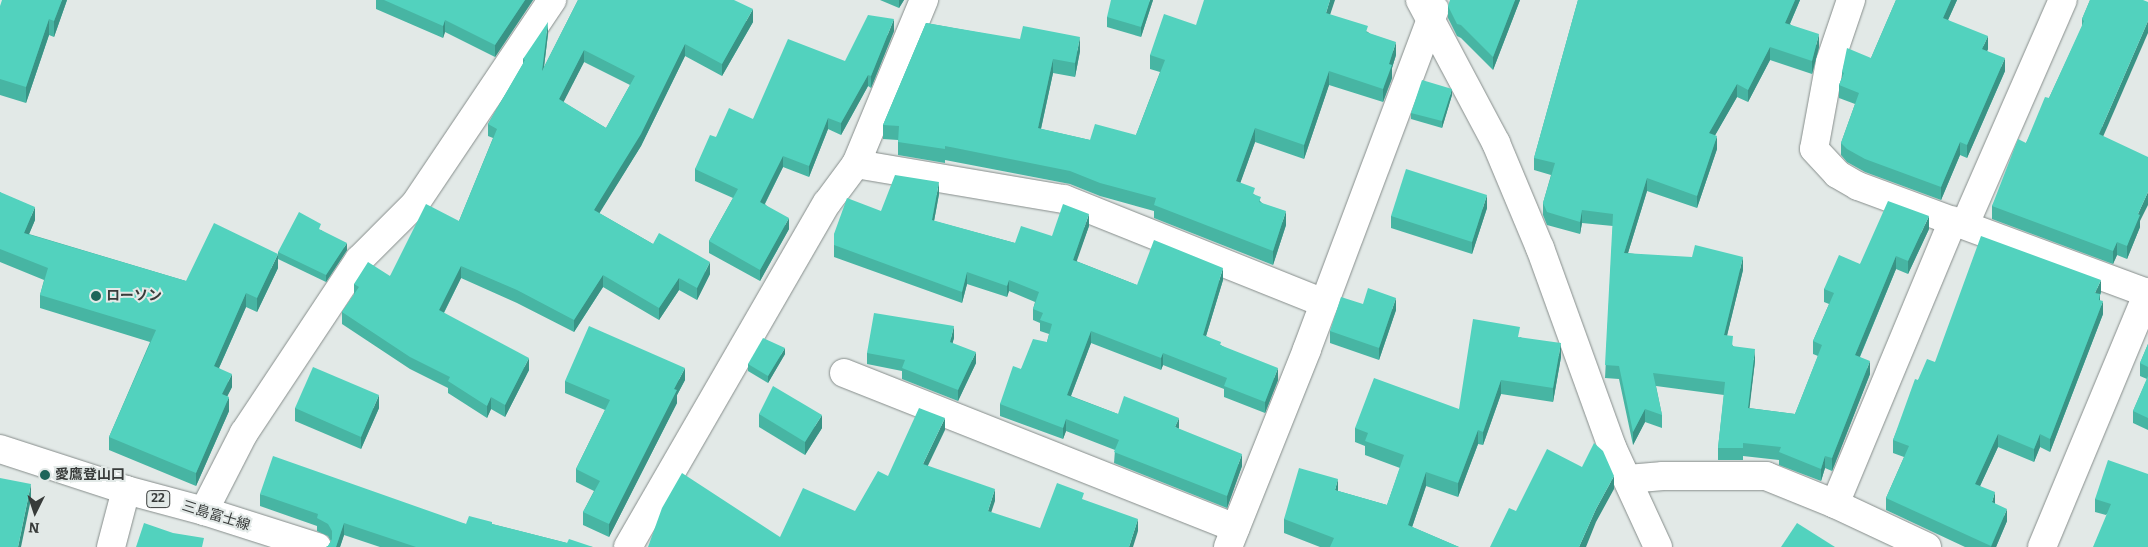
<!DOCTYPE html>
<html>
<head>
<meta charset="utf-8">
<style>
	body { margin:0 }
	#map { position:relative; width:2148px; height:547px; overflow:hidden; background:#e2e9e7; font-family:Bitter,"Noto Sans JP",serif }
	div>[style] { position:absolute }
	.roads { filter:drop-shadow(0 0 1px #868d8b) drop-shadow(0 0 1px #868d8b) }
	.minor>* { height:28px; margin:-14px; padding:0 14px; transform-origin:14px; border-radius:14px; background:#fff }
	.primary>* { height:28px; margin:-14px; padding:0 14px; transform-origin:14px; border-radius:14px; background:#fff }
	.wall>* { inset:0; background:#47b5a3 }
	.shaded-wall>* { inset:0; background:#399385 }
	.building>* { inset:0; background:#52d2be }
	.dots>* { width:14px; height:14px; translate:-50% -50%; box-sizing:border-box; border:2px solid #e2e9e7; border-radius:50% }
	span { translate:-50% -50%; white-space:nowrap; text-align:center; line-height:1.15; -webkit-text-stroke:4px #e2e9e7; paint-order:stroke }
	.shield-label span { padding:1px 4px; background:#e2e9e7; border:1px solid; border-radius:4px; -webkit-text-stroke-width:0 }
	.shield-label { font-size:12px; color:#383b3a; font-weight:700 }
	.poi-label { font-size:14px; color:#383b3a; font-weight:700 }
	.left { translate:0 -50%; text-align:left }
	.street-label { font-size:14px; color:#383b3a }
	.north { position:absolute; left:10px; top:487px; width:50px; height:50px; -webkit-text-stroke:4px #e2e9e7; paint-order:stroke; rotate:184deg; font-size:14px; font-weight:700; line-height:20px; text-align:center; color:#383b3a }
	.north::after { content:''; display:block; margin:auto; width:18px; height:22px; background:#383b3a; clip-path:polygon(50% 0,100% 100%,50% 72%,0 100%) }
</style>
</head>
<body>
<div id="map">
	<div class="roads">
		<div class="minor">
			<i style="left:1420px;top:0;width:162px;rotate:62deg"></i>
			<i style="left:1496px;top:143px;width:114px;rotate:67.3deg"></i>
			<i style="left:1540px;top:248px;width:212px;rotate:70.1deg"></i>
			<i style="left:1612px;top:447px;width:110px;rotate:65.3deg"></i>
			<i style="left:1851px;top:0;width:65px;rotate:108.7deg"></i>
			<i style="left:1830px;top:62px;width:88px;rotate:100.4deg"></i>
			<i style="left:1814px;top:149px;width:34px;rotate:47deg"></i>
			<i style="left:1837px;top:174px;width:24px;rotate:30deg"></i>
			<i style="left:1858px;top:186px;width:309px;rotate:20.3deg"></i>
			<i style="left:856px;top:164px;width:211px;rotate:9.6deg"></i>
			<i style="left:1064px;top:199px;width:280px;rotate:21.8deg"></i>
			<i style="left:1965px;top:224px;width:244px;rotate:-66.4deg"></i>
			<i style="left:844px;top:373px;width:421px;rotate:21.6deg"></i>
			<i style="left:1628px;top:479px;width:35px;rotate:-5deg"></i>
			<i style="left:1663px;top:476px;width:103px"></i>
			<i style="left:1766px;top:476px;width:74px;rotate:22.1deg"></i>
			<i style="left:204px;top:511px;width:88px;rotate:-62.9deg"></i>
			<i style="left:244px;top:433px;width:208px;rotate:-56.4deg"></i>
			<i style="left:359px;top:260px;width:79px;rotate:-45deg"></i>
			<i style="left:415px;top:204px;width:246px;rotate:-56.1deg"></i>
			<i style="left:111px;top:547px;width:59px;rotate:-75.3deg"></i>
			<i style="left:628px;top:547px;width:397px;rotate:-60deg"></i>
			<i style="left:827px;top:203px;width:49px;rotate:-53.4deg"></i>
			<i style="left:856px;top:164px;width:178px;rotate:-67.5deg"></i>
			<i style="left:1228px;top:547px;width:213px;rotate:-68.2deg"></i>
			<i style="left:1307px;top:349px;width:363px;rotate:-69.4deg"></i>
			<i style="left:1927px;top:547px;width:102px;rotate:-154.9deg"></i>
			<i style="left:1835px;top:504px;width:307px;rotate:-67.4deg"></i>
			<i style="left:2042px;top:547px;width:276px;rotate:-67.4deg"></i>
		</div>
		<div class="primary">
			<i style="left:0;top:449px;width:133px;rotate:18deg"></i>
			<i style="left:126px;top:490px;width:81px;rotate:15.1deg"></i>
			<i style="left:204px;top:511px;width:119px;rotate:17.7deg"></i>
		</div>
	</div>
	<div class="wall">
		<i style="clip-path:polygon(67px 0,54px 37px,49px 35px,26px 103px,0 95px,0 6px)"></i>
		<i style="clip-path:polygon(376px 0,533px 0,495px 57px,445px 32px,443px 38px,376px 9px)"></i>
		<i style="clip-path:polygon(evenodd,578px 0,753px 22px,722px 76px,685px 56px,641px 146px,599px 213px,653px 244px,710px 274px,697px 300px,679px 290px,659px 320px,603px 287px,574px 332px,517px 303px,461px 278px,444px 313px,529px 370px,505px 417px,491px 409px,487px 418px,448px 393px,448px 388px,410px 369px,342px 324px,342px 312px,354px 295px,354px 284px,390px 276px,459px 221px,493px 138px,488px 136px,488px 124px,523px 64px,523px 59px,548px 34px,544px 67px,578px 0,584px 62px,630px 85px,606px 128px,563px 102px,584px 62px)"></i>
		<i style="clip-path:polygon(880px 0,904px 0,899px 8px)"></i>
		<i style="clip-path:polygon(1153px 0,1141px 37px,1107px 27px,1107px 17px)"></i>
		<i style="clip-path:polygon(1520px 0,1493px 70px,1461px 38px,1457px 36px,1448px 18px,1448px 6px)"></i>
		<i style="clip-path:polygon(1578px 0,1800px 0,1790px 24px,1819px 47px,1812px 74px,1770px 60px,1748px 102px,1737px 97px,1715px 135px,1717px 149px,1697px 208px,1647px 191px,1628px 253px,1743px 270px,1727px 335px,1733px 346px,1755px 361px,1749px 408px,1795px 414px,1818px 356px,1813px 354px,1813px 341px,1829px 304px,1824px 302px,1824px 289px,1860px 264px,1929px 229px,1908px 274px,1896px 269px,1860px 357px,1870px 374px,1832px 471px,1825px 468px,1821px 481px,1779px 465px,1779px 460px,1743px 456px,1743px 460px,1718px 460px,1718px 448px,1724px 395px,1656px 386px,1662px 415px,1662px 428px,1645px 422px,1633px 445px,1619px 379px,1605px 378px,1613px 226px,1582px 223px,1580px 234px,1547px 225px,1543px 215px,1543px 203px,1551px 175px,1534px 170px,1534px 158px)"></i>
		<i style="clip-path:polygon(1896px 0,1957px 0,1948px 20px,1988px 49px,1987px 51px,2005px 71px,1967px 158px,1960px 155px,1941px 200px,1865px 172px,1847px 162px,1841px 155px,1841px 143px,1855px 104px,1839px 98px,1839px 85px,1842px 78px,1842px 72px,1871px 58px)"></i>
		<i style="clip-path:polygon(2090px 0,2103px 136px,2140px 221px,2140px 227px,2127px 259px,2117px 255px,2113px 264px,1992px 219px,1992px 206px,2026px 143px,2049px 98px,2082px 27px,2082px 19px)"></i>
		<i style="clip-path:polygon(1330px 15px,1368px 32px,1396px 55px,1392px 68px,1392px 78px,1383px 102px,1329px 85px,1304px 159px,1255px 142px,1240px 183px,1255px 195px,1261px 202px,1286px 225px,1273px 265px,1154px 218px,1154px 211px,1100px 196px,1070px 184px,945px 160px,945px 163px,898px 155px,898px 140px,883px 139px,883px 125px,926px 23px,1080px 51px,1075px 77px,1053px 73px,1041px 129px,1090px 140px,1136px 135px,1160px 72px,1150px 69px,1150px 55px,1196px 25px)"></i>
		<i style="clip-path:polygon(894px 31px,871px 88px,868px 86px,841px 135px,828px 129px,809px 177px,783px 167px,765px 204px,789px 229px,760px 281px,709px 253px,709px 241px,733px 198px,695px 181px,695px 169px,716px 137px,753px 119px)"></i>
		<i style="clip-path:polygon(1452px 95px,1442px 128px,1411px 119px,1411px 113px)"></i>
		<i style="clip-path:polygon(0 192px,35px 220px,29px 234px,186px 281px,278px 268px,257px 312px,246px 307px,219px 368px,232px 387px,227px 396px,229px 411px,196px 486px,109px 450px,109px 437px,150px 342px,40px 308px,40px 295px,44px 280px,0 262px)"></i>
		<i style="clip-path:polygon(939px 194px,934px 221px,1015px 243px,1052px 236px,1089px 226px,1076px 261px,1137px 285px,1223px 280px,1206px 336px,1278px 380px,1265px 413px,1224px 397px,1224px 389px,1163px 365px,1161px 370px,1091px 343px,1071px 396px,1118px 414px,1179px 429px,1242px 466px,1227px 508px,1114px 463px,1115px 450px,1066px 431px,1063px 439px,1000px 416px,1000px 404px,1021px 369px,1047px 342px,1049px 334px,1040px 331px,1040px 323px,1033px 320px,1033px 309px,1035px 302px,1009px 291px,1007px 297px,967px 284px,962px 303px,834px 257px,834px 234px,881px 211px)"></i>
		<i style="clip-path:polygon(1487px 208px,1472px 254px,1391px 228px,1391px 216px)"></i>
		<i style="clip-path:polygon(321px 230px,347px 250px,326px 282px,278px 259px,278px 252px)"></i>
		<i style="clip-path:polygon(2101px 292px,2100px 295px,2100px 300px,2103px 314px,2050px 452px,2040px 447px,2034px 462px,1998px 447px,1980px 486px,1995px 504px,2007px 521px,1996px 547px,1965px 547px,1886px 510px,1886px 498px,1904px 457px,1893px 453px,1893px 440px,1918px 380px,1935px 362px)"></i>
		<i style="clip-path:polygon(1363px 304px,1396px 310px,1379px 360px,1330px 343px,1330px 331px)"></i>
		<i style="clip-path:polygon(1520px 337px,1561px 357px,1553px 402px,1501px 394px,1483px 445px,1478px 444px,1458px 497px,1426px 486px,1412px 527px,1459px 547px,1320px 547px,1284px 533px,1284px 519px,1338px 491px,1387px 505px,1400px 468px,1365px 455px,1365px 446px,1355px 442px,1355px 428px,1459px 409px)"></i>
		<i style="clip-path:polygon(954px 338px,952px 343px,976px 363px,958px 401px,902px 379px,902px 371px,867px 364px,867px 353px)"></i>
		<i style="clip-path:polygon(2148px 344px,2148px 430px,2133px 423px,2133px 411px,2147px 379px,2140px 376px,2140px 363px)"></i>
		<i style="clip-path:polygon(785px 354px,768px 383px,748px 371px,748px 364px)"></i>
		<i style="clip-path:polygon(685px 380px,677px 395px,677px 403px,609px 537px,583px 525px,583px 512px,594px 491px,576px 482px,576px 469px,605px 410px,565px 393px,565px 381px)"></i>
		<i style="clip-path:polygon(295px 408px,379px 408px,361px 449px,295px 421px)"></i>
		<i style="clip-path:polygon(759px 414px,822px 428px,805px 455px,759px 427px)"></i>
		<i style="clip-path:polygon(2148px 474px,2106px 515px,2095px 512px,2095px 499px)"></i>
		<i style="clip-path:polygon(260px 494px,466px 524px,492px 524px,567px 543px,593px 547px,380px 547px,344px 535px,340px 547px,326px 547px,328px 546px,331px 541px,328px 536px,317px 531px,317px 526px,260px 506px)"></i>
	</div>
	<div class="shaded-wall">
		<i style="clip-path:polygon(62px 0,67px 0,54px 37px,54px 21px)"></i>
		<i style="clip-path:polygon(525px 0,533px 0,495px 57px,495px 45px)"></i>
		<i style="clip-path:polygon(899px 0,904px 0,899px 8px)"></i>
		<i style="clip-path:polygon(1150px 0,1153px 0,1141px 37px,1141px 27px)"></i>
		<i style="clip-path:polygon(1330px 0,1335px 0,1326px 27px,1326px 13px)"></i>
		<i style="clip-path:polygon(1515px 0,1520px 0,1493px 70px,1493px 57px)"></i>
		<i style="clip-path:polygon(1795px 0,1800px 0,1785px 35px,1785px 23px)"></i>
		<i style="clip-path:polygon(1951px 0,1957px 0,1943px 31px,1943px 18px)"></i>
		<i style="clip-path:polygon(753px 9px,753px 22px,722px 76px,722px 64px)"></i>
		<i style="clip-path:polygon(49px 19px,49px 35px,26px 103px,26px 87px)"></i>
		<i style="clip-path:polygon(894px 19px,894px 31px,871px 88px,871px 76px)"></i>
		<i style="clip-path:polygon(445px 20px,445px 32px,443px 38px,443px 26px)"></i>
		<i style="clip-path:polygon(2148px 21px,2148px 33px,2099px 146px,2099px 134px)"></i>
		<i style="clip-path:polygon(548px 22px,548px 34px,542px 83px,542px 71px)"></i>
		<i style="clip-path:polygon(1819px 34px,1819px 47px,1812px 74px,1812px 61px)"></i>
		<i style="clip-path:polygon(1988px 36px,1988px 49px,1982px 62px,1982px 49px)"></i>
		<i style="clip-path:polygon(1080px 37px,1080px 51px,1075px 77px,1075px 63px)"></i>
		<i style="clip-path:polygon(1396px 42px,1396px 55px,1392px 68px,1392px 78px,1383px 102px,1383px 89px,1389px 64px)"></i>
		<i style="clip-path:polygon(685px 44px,685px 56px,641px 146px,594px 222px,594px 210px)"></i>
		<i style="clip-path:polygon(1770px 47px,1770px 60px,1748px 102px,1748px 90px)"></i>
		<i style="clip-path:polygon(584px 50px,584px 62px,559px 111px,559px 99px)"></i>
		<i style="clip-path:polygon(2005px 58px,2005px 71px,1967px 158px,1967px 145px)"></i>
		<i style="clip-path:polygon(1053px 59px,1053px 73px,1038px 142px,1038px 128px)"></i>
		<i style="clip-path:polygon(1329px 71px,1329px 85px,1304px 159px,1304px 145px)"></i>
		<i style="clip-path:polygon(868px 75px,868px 86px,841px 135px,841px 123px)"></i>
		<i style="clip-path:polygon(1737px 84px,1737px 97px,1709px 146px,1709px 133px)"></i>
		<i style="clip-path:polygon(1452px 89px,1452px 95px,1442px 128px,1442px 121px)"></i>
		<i style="clip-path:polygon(828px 118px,828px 129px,809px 177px,809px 166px)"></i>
		<i style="clip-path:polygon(1255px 128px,1255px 142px,1236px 195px,1236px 181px)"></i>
		<i style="clip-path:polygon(1717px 136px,1717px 149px,1697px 208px,1697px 196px)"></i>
		<i style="clip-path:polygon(1960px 142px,1960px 155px,1941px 200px,1941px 187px)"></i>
		<i style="clip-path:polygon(783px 156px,783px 167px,760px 213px,760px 202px)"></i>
		<i style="clip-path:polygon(1647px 178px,1647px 191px,1624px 266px,1624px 253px)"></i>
		<i style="clip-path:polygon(939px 182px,939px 194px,932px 232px,932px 220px)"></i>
		<i style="clip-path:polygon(2148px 192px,2148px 205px,2140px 221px,2140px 227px,2127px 259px,2127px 246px,2138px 214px)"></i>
		<i style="clip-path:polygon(1487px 195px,1487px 208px,1472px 254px,1472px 242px)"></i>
		<i style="clip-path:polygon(35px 207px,35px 220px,24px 246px,24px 233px)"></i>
		<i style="clip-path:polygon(1582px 210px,1582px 223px,1580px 234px,1580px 222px)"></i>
		<i style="clip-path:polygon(1286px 211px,1286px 225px,1273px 265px,1273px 251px)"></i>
		<i style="clip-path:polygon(1089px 214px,1089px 226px,1073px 272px,1073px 260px)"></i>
		<i style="clip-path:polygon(1929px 216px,1929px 229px,1908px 274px,1908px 261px)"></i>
		<i style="clip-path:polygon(789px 218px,789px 229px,760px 281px,760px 270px)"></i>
		<i style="clip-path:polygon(2117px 242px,2117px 255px,2113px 264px,2113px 251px)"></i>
		<i style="clip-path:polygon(347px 243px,347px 250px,326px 282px,326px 275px)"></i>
		<i style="clip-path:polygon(278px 254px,278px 268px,257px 312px,257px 298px)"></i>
		<i style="clip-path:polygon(1896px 256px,1896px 269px,1855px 368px,1855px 355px)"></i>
		<i style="clip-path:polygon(1743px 257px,1743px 270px,1724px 348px,1724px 335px)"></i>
		<i style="clip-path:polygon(710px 262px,710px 274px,697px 300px,697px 288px)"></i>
		<i style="clip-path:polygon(461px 266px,461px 278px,439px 322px,439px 310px)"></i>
		<i style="clip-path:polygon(1223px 268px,1223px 280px,1203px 346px,1203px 335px)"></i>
		<i style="clip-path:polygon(967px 272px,967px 284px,962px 303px,962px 292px)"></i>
		<i style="clip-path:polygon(603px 275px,603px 287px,574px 332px,574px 320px)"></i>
		<i style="clip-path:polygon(679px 278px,679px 290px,659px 320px,659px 308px)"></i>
		<i style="clip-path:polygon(1009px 280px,1009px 291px,1007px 297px,1007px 286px)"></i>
		<i style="clip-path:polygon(2101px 280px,2101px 292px,2100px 295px,2100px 307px,2095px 293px)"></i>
		<i style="clip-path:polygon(246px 293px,246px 307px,214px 379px,214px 366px)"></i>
		<i style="clip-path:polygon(1396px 298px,1396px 310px,1379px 360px,1379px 348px)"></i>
		<i style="clip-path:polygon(2103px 301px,2103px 314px,2050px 452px,2050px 439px)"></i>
		<i style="clip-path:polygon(954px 326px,954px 338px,950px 353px,950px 342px)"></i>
		<i style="clip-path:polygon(1091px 331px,1091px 343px,1067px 406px,1067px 395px)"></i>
		<i style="clip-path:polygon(1561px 343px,1561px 357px,1553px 402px,1553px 388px)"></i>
		<i style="clip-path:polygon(785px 348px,785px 354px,768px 383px,768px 376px)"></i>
		<i style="clip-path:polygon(1755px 349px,1755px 361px,1748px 421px,1748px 408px)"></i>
		<i style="clip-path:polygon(976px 352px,976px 363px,958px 401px,958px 390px)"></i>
		<i style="clip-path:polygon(1163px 353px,1163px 365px,1161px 370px,1161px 358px)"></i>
		<i style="clip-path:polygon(529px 358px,529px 370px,505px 417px,505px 405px)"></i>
		<i style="clip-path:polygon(1870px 361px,1870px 374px,1832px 471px,1832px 458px)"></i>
		<i style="clip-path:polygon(685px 368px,685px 380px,677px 395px,677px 403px,609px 537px,609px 524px,674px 389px)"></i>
		<i style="clip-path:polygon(1278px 368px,1278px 380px,1265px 413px,1265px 402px)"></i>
		<i style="clip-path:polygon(232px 374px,232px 387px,222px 407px,222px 394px)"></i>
		<i style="clip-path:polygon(1501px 380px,1501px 394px,1483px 445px,1483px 432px)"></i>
		<i style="clip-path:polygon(379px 395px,379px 408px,361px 449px,361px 437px)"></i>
		<i style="clip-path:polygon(229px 397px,229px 411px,196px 486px,196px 473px)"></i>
		<i style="clip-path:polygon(491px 397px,491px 409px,487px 418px,487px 406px)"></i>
		<i style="clip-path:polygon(1645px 409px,1645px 422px,1633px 445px,1633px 432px)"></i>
		<i style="clip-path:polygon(822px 415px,822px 428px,805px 455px,805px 442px)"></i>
		<i style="clip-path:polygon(945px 418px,945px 430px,923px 476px,923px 464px)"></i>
		<i style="clip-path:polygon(1179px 418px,1179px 429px,1175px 427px)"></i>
		<i style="clip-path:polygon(1066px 419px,1066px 431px,1063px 439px,1063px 428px)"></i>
		<i style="clip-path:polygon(1478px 430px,1478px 444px,1458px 497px,1458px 483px)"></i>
		<i style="clip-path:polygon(1998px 434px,1998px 447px,1975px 497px,1975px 484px)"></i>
		<i style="clip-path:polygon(2040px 434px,2040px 447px,2034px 462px,2034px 449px)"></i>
		<i style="clip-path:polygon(1242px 454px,1242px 466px,1227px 508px,1227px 496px)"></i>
		<i style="clip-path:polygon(1825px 456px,1825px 468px,1821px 481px,1821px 469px)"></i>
		<i style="clip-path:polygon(1426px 472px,1426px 486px,1408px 539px,1408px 525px)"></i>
		<i style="clip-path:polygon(1614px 476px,1614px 489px,1596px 522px,1586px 547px,1579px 547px,1596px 509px)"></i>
		<i style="clip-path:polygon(1338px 479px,1338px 493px,1335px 490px)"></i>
		<i style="clip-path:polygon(31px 484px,31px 499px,21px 547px,18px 547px)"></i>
		<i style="clip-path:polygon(995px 489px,995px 501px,988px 522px,988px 511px)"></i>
		<i style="clip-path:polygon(1995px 492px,1995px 505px,1992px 502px)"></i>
		<i style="clip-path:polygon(2007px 509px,2007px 521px,1996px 547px,1991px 547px)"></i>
		<i style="clip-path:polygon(1138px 519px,1138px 531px,1133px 547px,1129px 547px)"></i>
		<i style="clip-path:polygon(344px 523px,344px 535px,340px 547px,336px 547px)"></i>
	</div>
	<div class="building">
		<i style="clip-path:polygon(2px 0,62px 0,54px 21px,49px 19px,26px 87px,0 79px,0 6px)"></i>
		<i style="clip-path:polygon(384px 0,525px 0,495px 45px,445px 20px,443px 26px)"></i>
		<i style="clip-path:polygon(evenodd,578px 0,734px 0,753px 9px,722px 64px,685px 44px,641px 134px,594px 210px,653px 244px,659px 233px,710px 262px,697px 288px,679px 278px,659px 308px,603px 275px,574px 320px,517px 290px,461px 266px,439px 310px,529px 358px,505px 405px,491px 397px,487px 406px,448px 381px,450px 377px,410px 357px,342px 312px,359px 287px,354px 284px,368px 262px,390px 276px,426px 204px,459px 221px,497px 129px,488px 124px,525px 60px,523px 59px,548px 22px,542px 71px,578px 0,584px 50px,635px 76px,606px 128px,559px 99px,584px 50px)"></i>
		<i style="clip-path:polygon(1111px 0,1150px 0,1141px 27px,1107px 17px)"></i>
		<i style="clip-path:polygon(1204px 0,1330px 0,1326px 13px,1368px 26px,1366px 32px,1396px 42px,1389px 64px,1392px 65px,1383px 89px,1329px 71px,1304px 145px,1255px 128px,1236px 181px,1255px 188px,1253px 194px,1261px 197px,1259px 202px,1286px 211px,1273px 251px,1154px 205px,1156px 198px,1100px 183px,1070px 171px,945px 146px,945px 149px,898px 142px,899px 126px,883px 125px,926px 23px,1020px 39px,1023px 26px,1080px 37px,1075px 63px,1053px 59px,1038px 128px,1090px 140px,1095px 124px,1136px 135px,1165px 60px,1150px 55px,1164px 14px,1196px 25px)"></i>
		<i style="clip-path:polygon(1450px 0,1515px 0,1493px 57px,1461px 25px,1457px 24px,1448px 6px)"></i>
		<i style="clip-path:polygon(1578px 0,1795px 0,1785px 23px,1819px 34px,1812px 61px,1770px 47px,1748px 90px,1737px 84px,1709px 133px,1717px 136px,1697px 196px,1647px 178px,1624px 253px,1692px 257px,1695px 245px,1743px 257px,1724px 335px,1733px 336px,1732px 346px,1755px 349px,1748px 408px,1795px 414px,1822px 345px,1813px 341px,1834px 293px,1824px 289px,1839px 255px,1860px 264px,1888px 201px,1929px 216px,1908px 261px,1896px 256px,1855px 355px,1870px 361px,1832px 458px,1825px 456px,1821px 469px,1779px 452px,1781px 447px,1743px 443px,1743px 448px,1718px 448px,1725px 382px,1653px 373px,1662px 415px,1645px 409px,1633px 432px,1619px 366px,1605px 365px,1613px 214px,1582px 210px,1580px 222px,1547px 212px,1543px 203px,1555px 163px,1534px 158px)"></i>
		<i style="clip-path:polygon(1896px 0,1951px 0,1943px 18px,1988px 36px,1982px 49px,2005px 58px,1967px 145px,1960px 142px,1941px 187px,1865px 159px,1847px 149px,1841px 143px,1859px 93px,1839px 85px,1844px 73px,1842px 72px,1847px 48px,1871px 58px)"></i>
		<i style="clip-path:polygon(2090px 0,2143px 0,2148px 2px,2148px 21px,2099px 134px,2148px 157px,2148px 192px,2138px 214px,2140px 215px,2127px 246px,2117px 242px,2113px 251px,1992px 206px,2018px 139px,2026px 143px,2045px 97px,2049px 98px,2084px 21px,2082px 19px)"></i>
		<i style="clip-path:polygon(868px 15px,894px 19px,871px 76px,868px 75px,841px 123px,828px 118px,809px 166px,783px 156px,760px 202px,789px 218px,760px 270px,709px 241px,738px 189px,695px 169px,710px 135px,716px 137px,729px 108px,753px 119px,788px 39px,845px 61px)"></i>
		<i style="clip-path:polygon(1422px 80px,1452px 89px,1442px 121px,1411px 113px)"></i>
		<i style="clip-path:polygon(1406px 169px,1487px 195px,1472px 242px,1391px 216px)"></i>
		<i style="clip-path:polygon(895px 175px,939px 182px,932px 220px,1015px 243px,1021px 226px,1052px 236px,1063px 204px,1089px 214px,1073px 260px,1137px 285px,1154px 240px,1223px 268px,1203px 335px,1221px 342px,1220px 345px,1278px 368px,1265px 402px,1224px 386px,1227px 378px,1163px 353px,1161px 358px,1091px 331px,1067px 395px,1118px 414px,1124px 396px,1179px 418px,1175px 427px,1242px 454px,1227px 496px,1114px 452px,1119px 440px,1066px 419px,1063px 428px,1000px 404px,1013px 366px,1021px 369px,1033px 339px,1047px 342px,1052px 324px,1040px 320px,1043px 313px,1033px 309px,1039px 292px,1009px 280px,1007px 286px,967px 272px,962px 292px,834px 245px,834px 234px,847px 198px,881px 211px)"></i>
		<i style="clip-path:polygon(0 192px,35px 207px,24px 233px,186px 281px,214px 223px,278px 254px,257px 298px,246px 293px,214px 366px,232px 374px,222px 394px,229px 397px,196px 473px,109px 437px,156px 330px,40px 295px,48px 268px,0 249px)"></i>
		<i style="clip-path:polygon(299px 212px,321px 224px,319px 229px,347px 243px,326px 275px,278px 252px)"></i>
		<i style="clip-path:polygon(1981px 236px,2101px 280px,2095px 293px,2100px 294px,2099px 300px,2103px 301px,2050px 439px,2040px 434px,2034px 449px,1998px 434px,1975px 484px,1995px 492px,1992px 502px,2007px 509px,1991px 546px,1886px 498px,1909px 446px,1893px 440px,1915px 379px,1918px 380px,1927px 359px,1935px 362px)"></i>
		<i style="clip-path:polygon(1368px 288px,1396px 298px,1379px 348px,1330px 331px,1341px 297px,1363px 304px)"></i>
		<i style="clip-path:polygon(874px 313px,954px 326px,950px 342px,976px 352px,958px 390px,902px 368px,905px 360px,867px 353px)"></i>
		<i style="clip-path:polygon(1473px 319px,1520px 327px,1518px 337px,1561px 343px,1553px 388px,1501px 380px,1483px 432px,1478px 430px,1458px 483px,1426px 472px,1408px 525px,1459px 547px,1330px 547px,1334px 538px,1284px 519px,1299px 468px,1338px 479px,1335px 490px,1387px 505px,1404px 455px,1365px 441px,1368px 433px,1355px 428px,1374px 378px,1459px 409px)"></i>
		<i style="clip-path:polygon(589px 326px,685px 368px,674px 389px,677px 390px,609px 524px,583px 512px,600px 481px,576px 469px,610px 400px,565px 381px)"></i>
		<i style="clip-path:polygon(763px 338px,785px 348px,768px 376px,748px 364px)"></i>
		<i style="clip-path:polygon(2148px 344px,2148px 367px,2140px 363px)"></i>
		<i style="clip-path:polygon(313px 367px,379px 395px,361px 437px,295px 408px)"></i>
		<i style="clip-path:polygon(2148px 376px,2148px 418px,2133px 411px)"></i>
		<i style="clip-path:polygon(773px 386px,822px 415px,805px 442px,759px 414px)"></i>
		<i style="clip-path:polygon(919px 408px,945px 418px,923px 464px,995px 489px,988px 511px,1040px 528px,1057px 483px,1084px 493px,1082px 499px,1138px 519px,1129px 547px,648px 547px,662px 508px,682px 473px,780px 537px,803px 488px,855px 511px,878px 471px,888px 476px)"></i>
		<i style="clip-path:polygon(1594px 443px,1603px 451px,1614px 476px,1596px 509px,1579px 547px,1490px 547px,1509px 508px,1516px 511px,1547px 449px,1582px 467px)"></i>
		<i style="clip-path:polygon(273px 456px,466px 524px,469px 516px,492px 522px,492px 524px,567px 543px,569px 539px,593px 547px,416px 547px,344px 523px,336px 547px,326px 547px,328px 546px,332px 539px,332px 531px,328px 524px,317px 518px,318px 514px,260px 494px)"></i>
		<i style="clip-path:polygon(2108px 460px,2148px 474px,2148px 547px,2093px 547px,2111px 504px,2095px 499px)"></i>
		<i style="clip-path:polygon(0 478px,31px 484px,18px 547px,0 547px)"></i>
		<i style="clip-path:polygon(144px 523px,173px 533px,204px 538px,202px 547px,136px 547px)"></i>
		<i style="clip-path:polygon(1797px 523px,1835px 547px,1781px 547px)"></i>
	</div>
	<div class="dots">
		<i style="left:96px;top:296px;background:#1d655a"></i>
		<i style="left:45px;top:475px;background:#1d655a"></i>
	</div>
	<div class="shield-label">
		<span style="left:158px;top:499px">22</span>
	</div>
	<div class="poi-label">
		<span class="left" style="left:106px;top:296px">ローソン</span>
		<span class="left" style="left:55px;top:475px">愛鷹登山口</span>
	</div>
	<div class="street-label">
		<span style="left:216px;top:516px;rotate:17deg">三島富士線</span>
	</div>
	<div class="north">N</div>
</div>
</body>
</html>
